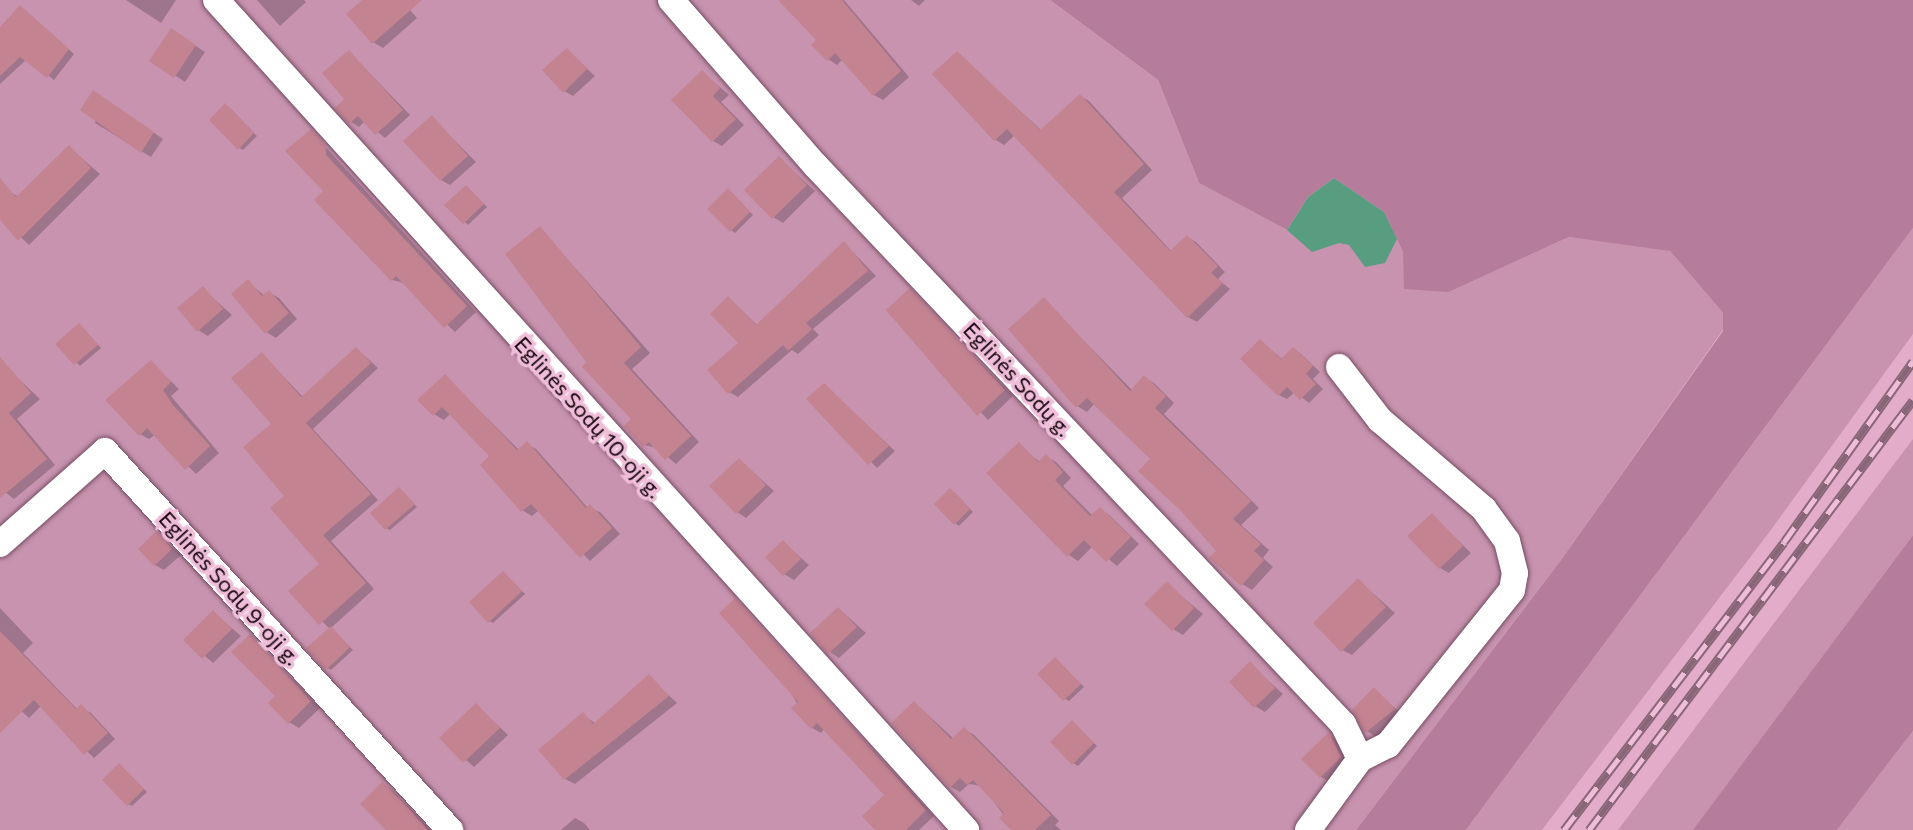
<!DOCTYPE html>
<html>
<head>
<meta charset="utf-8">
<style>
	body { margin:0 }
	#map { position:relative; width:1913px; height:830px; overflow:hidden; background:#efbdd7; font-family:Commissioner,sans-serif }
	div>[style] { position:absolute }
	.built>* { inset:0; background:#e3acc9 }
	.green>* { inset:0; background:#c793ae }
	.forest>* { inset:0; background:#b57d9b }
	.water>* { inset:0; background:#599d81 }
	.shadow>* { inset:0; background:#0003 }
	.building>* { inset:0; background:#c48391 }
	.roads { filter:drop-shadow(0 0 2px #764c63) drop-shadow(0 0 2px #764c63) }
	.minor>* { height:26px; margin:-13px; padding:0 13px; transform-origin:13px; border-radius:13px; background:#fff }
	.rail>* { height:9px; margin-top:-4.5px; transform-origin:0; background:repeating-linear-gradient(90deg,#efbdd7 0 18px,#886678 0 36px); box-sizing:border-box; border-block:2px solid #886678 }
	span { translate:-50% -50%; white-space:nowrap; text-align:center; line-height:1.15; -webkit-text-stroke:7px #efbdd7; paint-order:stroke }
	.street-label { font-size:22px; color:#170710 }
</style>
</head>
<body>
<div id="map">
	<div class="built">
		<i style="clip-path:polygon(1913px 334px,1913px 439px,1818px 570px,1618px 830px,1542px 830px,1768px 534px)"></i>
	</div>
	<div class="green">
		<i style="clip-path:polygon(0 0,1050px 0,1158px 80px,1199px 183px,1287px 230px,1334px 178px,1384px 212px,1403px 252px,1449px 292px,1569px 237px,1655px 246px,1670px 251px,1723px 313px,1723px 330px,1561px 560px,1356px 830px,0 830px)"></i>
		<i style="clip-path:polygon(1913px 228px,1913px 334px,1768px 534px,1542px 830px,1466px 830px)"></i>
		<i style="clip-path:polygon(1913px 439px,1913px 535px,1694px 830px,1618px 830px)"></i>
		<i style="clip-path:polygon(1913px 731px,1913px 830px,1837px 830px)"></i>
	</div>
	<div class="forest">
		<i style="clip-path:polygon(1050px 0,1913px 0,1913px 228px,1466px 830px,1356px 830px,1561px 560px,1723px 331px,1723px 313px,1670px 251px,1569px 237px,1449px 292px,1404px 289px,1403px 252px,1384px 212px,1334px 178px,1308px 197px,1287px 230px,1199px 183px,1158px 80px)"></i>
		<i style="clip-path:polygon(1913px 535px,1913px 731px,1837px 830px,1693px 830px)"></i>
	</div>
	<div class="water">
		<i style="clip-path:polygon(1334px 178px,1384px 212px,1397px 239px,1385px 263px,1365px 267px,1349px 245px,1339px 243px,1312px 252px,1287px 230px,1308px 197px)"></i>
	</div>
	<div class="shadow">
		<i style="clip-path:polygon(126px 0,176px 0,161px 23px)"></i>
		<i style="clip-path:polygon(257px 0,304px 0,306px 2px,280px 26px)"></i>
		<i style="clip-path:polygon(365px 0,401px 0,417px 18px,383px 48px,373px 42px)"></i>
		<i style="clip-path:polygon(781px 0,844px 0,909px 77px,883px 100px,874px 95px,843px 59px,837px 65px,828px 59px,819px 40px)"></i>
		<i style="clip-path:polygon(911px 0,925px 0,919px 6px)"></i>
		<i style="clip-path:polygon(21px 7px,74px 54px,54px 80px,27px 59px,0 84px,0 29px)"></i>
		<i style="clip-path:polygon(181px 36px,205px 52px,185px 82px,152px 60px)"></i>
		<i style="clip-path:polygon(567px 50px,595px 76px,573px 96px,564px 91px)"></i>
		<i style="clip-path:polygon(349px 52px,410px 115px,385px 138px,365px 121px,359px 127px,351px 122px)"></i>
		<i style="clip-path:polygon(957px 53px,1042px 131px,1080px 96px,1089px 101px,1152px 170px,1122px 198px,1172px 252px,1187px 237px,1196px 242px,1225px 272px,1218px 279px,1230px 289px,1197px 322px,1188px 317px,1015px 135px,1004px 145px,996px 140px,935px 74px)"></i>
		<i style="clip-path:polygon(702px 72px,729px 95px,721px 102px,744px 125px,722px 146px,713px 141px)"></i>
		<i style="clip-path:polygon(103px 98px,163px 139px,151px 157px,95px 123px)"></i>
		<i style="clip-path:polygon(230px 108px,257px 136px,243px 150px,239px 148px)"></i>
		<i style="clip-path:polygon(432px 118px,476px 162px,450px 185px,441px 180px)"></i>
		<i style="clip-path:polygon(311px 131px,476px 312px,455px 332px,404px 283px,392px 280px,326px 192px,288px 151px)"></i>
		<i style="clip-path:polygon(70px 148px,100px 174px,29px 245px,0 217px,0 201px,10px 192px,19px 197px)"></i>
		<i style="clip-path:polygon(779px 158px,815px 191px,783px 223px,773px 217px)"></i>
		<i style="clip-path:polygon(470px 190px,487px 207px,468px 225px,447px 205px)"></i>
		<i style="clip-path:polygon(732px 193px,753px 215px,735px 233px,731px 230px)"></i>
		<i style="clip-path:polygon(540px 228px,650px 353px,632px 369px,699px 442px,676px 464px,657px 448px,644px 445px,634px 419px,589px 363px)"></i>
		<i style="clip-path:polygon(844px 243px,876px 276px,813px 329px,819px 335px,798px 354px,792px 350px,738px 397px,729px 392px,741px 343px,729px 298px,758px 326px)"></i>
		<i style="clip-path:polygon(248px 282px,265px 296px,269px 292px,279px 298px,297px 319px,276px 338px,266px 332px)"></i>
		<i style="clip-path:polygon(203px 289px,232px 315px,208px 336px,198px 330px)"></i>
		<i style="clip-path:polygon(910px 291px,1013px 396px,988px 420px,889px 310px)"></i>
		<i style="clip-path:polygon(1044px 300px,1133px 391px,1145px 378px,1154px 383px,1174px 403px,1164px 414px,1259px 508px,1241px 525px,1269px 550px,1263px 558px,1273px 567px,1252px 590px,1242px 584px,1152px 459px,1095px 403px,1087px 412px,1077px 406px)"></i>
		<i style="clip-path:polygon(80px 325px,101px 348px,80px 366px,58px 344px)"></i>
		<i style="clip-path:polygon(1261px 341px,1283px 360px,1294px 349px,1301px 354px,1320px 372px,1313px 379px,1323px 389px,1309px 403px,1295px 392px,1287px 399px,1279px 395px)"></i>
		<i style="clip-path:polygon(357px 349px,378px 368px,313px 429px,378px 500px,331px 541px,374px 589px,331px 628px,353px 650px,331px 670px,327px 668px,330px 629px,291px 591px,321px 564px,287px 497px,262px 354px,303px 397px)"></i>
		<i style="clip-path:polygon(152px 363px,179px 389px,171px 396px,219px 453px,196px 474px,156px 434px,149px 439px,140px 434px)"></i>
		<i style="clip-path:polygon(8px 369px,40px 399px,17px 419px,55px 465px,14px 499px,0 488px,0 376px)"></i>
		<i style="clip-path:polygon(445px 376px,519px 450px,527px 444px,536px 449px,588px 508px,600px 512px,620px 534px,590px 561px,539px 510px,532px 516px,522px 510px,492px 456px,451px 413px,444px 420px,434px 414px)"></i>
		<i style="clip-path:polygon(824px 385px,895px 451px,877px 468px,809px 399px)"></i>
		<i style="clip-path:polygon(1019px 445px,1041px 463px,1047px 457px,1056px 462px,1071px 478px,1063px 486px,1093px 516px,1100px 509px,1109px 515px,1139px 544px,1117px 566px,1093px 546px,1078px 561px,1069px 555px)"></i>
		<i style="clip-path:polygon(740px 460px,774px 491px,746px 518px,737px 512px)"></i>
		<i style="clip-path:polygon(400px 489px,417px 507px,390px 530px,386px 528px)"></i>
		<i style="clip-path:polygon(955px 493px,973px 512px,959px 526px,955px 523px)"></i>
		<i style="clip-path:polygon(1432px 515px,1471px 553px,1449px 573px,1440px 568px)"></i>
		<i style="clip-path:polygon(157px 534px,181px 555px,164px 570px,155px 565px)"></i>
		<i style="clip-path:polygon(783px 542px,809px 565px,794px 580px,784px 574px)"></i>
		<i style="clip-path:polygon(507px 576px,525px 594px,493px 623px,489px 621px)"></i>
		<i style="clip-path:polygon(1358px 580px,1395px 613px,1352px 655px,1342px 650px)"></i>
		<i style="clip-path:polygon(1167px 584px,1203px 614px,1183px 635px,1173px 629px)"></i>
		<i style="clip-path:polygon(735px 601px,934px 816px,919px 830px,878px 830px,886px 795px,825px 728px,821px 733px,812px 728px)"></i>
		<i style="clip-path:polygon(0 608px,33px 643px,23px 653px,78px 710px,90px 712px,115px 739px,94px 758px,41px 706px,29px 718px,0 691px)"></i>
		<i style="clip-path:polygon(839px 609px,866px 633px,839px 658px,830px 652px)"></i>
		<i style="clip-path:polygon(213px 612px,241px 636px,213px 663px,186px 640px)"></i>
		<i style="clip-path:polygon(250px 636px,320px 708px,299px 728px,289px 722px)"></i>
		<i style="clip-path:polygon(1059px 662px,1084px 687px,1069px 701px,1065px 699px)"></i>
		<i style="clip-path:polygon(1250px 664px,1283px 694px,1265px 712px,1255px 706px)"></i>
		<i style="clip-path:polygon(649px 677px,677px 703px,575px 784px,565px 779px,583px 715px,596px 724px)"></i>
		<i style="clip-path:polygon(1374px 690px,1403px 715px,1376px 737px,1367px 731px)"></i>
		<i style="clip-path:polygon(915px 703px,954px 739px,964px 729px,974px 735px,1059px 821px,1055px 825px,1061px 830px,1015px 830px,982px 786px,969px 784px,960px 792px,951px 787px)"></i>
		<i style="clip-path:polygon(476px 705px,508px 735px,474px 767px,442px 738px)"></i>
		<i style="clip-path:polygon(1073px 722px,1097px 746px,1078px 766px,1073px 763px)"></i>
		<i style="clip-path:polygon(1329px 735px,1338px 740px,1350px 763px,1330px 782px,1321px 777px)"></i>
		<i style="clip-path:polygon(120px 765px,147px 792px,132px 806px,128px 804px)"></i>
		<i style="clip-path:polygon(383px 784px,392px 790px,431px 830px,389px 830px)"></i>
		<i style="clip-path:polygon(575px 818px,584px 823px,590px 830px,561px 830px)"></i>
	</div>
	<div class="building">
		<i style="clip-path:polygon(362px 0,422px 0,372px 44px,346px 14px)"></i>
		<i style="clip-path:polygon(778px 0,842px 0,901px 71px,873px 96px,835px 53px,827px 61px,811px 45px,816px 40px)"></i>
		<i style="clip-path:polygon(20px 5px,69px 49px,47px 78px,20px 57px,0 76px,0 27px)"></i>
		<i style="clip-path:polygon(171px 28px,196px 45px,174px 78px,149px 61px)"></i>
		<i style="clip-path:polygon(567px 48px,587px 69px,563px 93px,542px 70px)"></i>
		<i style="clip-path:polygon(349px 50px,403px 110px,375px 135px,358px 116px,349px 124px,335px 108px,344px 99px,322px 73px)"></i>
		<i style="clip-path:polygon(957px 51px,1040px 130px,1080px 94px,1144px 164px,1114px 192px,1170px 251px,1187px 235px,1218px 266px,1211px 273px,1223px 283px,1187px 318px,1007px 129px,994px 141px,932px 74px)"></i>
		<i style="clip-path:polygon(702px 70px,720px 88px,713px 96px,736px 119px,712px 142px,671px 100px)"></i>
		<i style="clip-path:polygon(93px 90px,154px 132px,141px 153px,80px 110px)"></i>
		<i style="clip-path:polygon(225px 103px,254px 133px,238px 150px,209px 120px)"></i>
		<i style="clip-path:polygon(432px 115px,468px 156px,440px 181px,403px 141px)"></i>
		<i style="clip-path:polygon(311px 129px,326px 146px,326px 155px,467px 306px,444px 328px,396px 276px,391px 281px,314px 200px,323px 191px,285px 151px)"></i>
		<i style="clip-path:polygon(69px 145px,91px 168px,18px 241px,0 220px,0 178px,16px 197px)"></i>
		<i style="clip-path:polygon(779px 156px,807px 185px,772px 219px,744px 190px)"></i>
		<i style="clip-path:polygon(466px 185px,484px 204px,463px 224px,444px 205px)"></i>
		<i style="clip-path:polygon(728px 188px,750px 212px,730px 232px,707px 209px)"></i>
		<i style="clip-path:polygon(540px 226px,641px 347px,624px 363px,691px 436px,665px 460px,649px 442px,643px 447px,624px 426px,631px 419px,582px 367px,586px 362px,505px 254px)"></i>
		<i style="clip-path:polygon(844px 241px,868px 271px,806px 323px,812px 329px,788px 351px,783px 345px,728px 394px,707px 370px,738px 343px,710px 314px,728px 296px,756px 325px)"></i>
		<i style="clip-path:polygon(248px 279px,262px 296px,269px 290px,289px 313px,265px 334px,231px 294px)"></i>
		<i style="clip-path:polygon(203px 286px,223px 309px,197px 332px,177px 308px)"></i>
		<i style="clip-path:polygon(910px 288px,1005px 390px,977px 416px,886px 310px)"></i>
		<i style="clip-path:polygon(1044px 297px,1130px 391px,1144px 375px,1166px 396px,1155px 408px,1251px 501px,1233px 519px,1261px 544px,1254px 551px,1264px 560px,1241px 586px,1209px 558px,1216px 551px,1180px 510px,1138px 471px,1150px 459px,1087px 398px,1076px 408px,1008px 329px)"></i>
		<i style="clip-path:polygon(79px 323px,98px 345px,74px 365px,55px 344px)"></i>
		<i style="clip-path:polygon(1260px 339px,1281px 359px,1293px 347px,1313px 366px,1306px 374px,1316px 384px,1300px 400px,1287px 387px,1278px 396px,1240px 359px)"></i>
		<i style="clip-path:polygon(356px 347px,371px 363px,306px 423px,371px 494px,323px 535px,366px 583px,319px 625px,288px 591px,319px 564px,270px 508px,284px 496px,243px 447px,271px 424px,231px 378px,262px 352px,301px 397px)"></i>
		<i style="clip-path:polygon(0 357px,31px 393px,9px 413px,47px 459px,0 498px)"></i>
		<i style="clip-path:polygon(151px 360px,171px 382px,163px 390px,173px 405px,210px 446px,185px 470px,147px 428px,139px 436px,105px 400px)"></i>
		<i style="clip-path:polygon(445px 374px,517px 450px,527px 441px,586px 508px,590px 504px,612px 528px,580px 558px,531px 504px,521px 512px,480px 465px,489px 456px,442px 407px,433px 416px,417px 400px)"></i>
		<i style="clip-path:polygon(824px 383px,889px 446px,868px 465px,806px 399px)"></i>
		<i style="clip-path:polygon(1019px 442px,1038px 462px,1046px 454px,1063px 472px,1055px 480px,1090px 516px,1100px 507px,1131px 537px,1106px 562px,1084px 540px,1067px 557px,986px 473px)"></i>
		<i style="clip-path:polygon(739px 458px,766px 485px,736px 514px,709px 486px)"></i>
		<i style="clip-path:polygon(399px 487px,415px 504px,385px 530px,370px 513px)"></i>
		<i style="clip-path:polygon(950px 488px,970px 509px,954px 525px,934px 504px)"></i>
		<i style="clip-path:polygon(1432px 513px,1463px 546px,1439px 569px,1407px 536px)"></i>
		<i style="clip-path:polygon(156px 531px,172px 549px,154px 566px,138px 549px)"></i>
		<i style="clip-path:polygon(783px 540px,801px 559px,783px 576px,765px 557px)"></i>
		<i style="clip-path:polygon(503px 571px,522px 591px,488px 623px,469px 602px)"></i>
		<i style="clip-path:polygon(1358px 578px,1386px 607px,1341px 652px,1313px 623px)"></i>
		<i style="clip-path:polygon(1167px 581px,1194px 608px,1172px 631px,1144px 604px)"></i>
		<i style="clip-path:polygon(735px 598px,926px 810px,906px 830px,875px 830px,862px 816px,884px 795px,817px 723px,811px 729px,791px 708px,798px 702px,719px 613px)"></i>
		<i style="clip-path:polygon(838px 607px,857px 627px,828px 654px,810px 633px)"></i>
		<i style="clip-path:polygon(213px 610px,232px 629px,202px 659px,183px 640px)"></i>
		<i style="clip-path:polygon(331px 626px,350px 647px,326px 670px,306px 648px)"></i>
		<i style="clip-path:polygon(0 631px,76px 709px,81px 704px,108px 733px,84px 755px,34px 700px,0 733px)"></i>
		<i style="clip-path:polygon(250px 634px,311px 701px,288px 724px,268px 703px,275px 696px,231px 652px)"></i>
		<i style="clip-path:polygon(1055px 657px,1081px 684px,1063px 701px,1037px 674px)"></i>
		<i style="clip-path:polygon(1250px 661px,1275px 688px,1254px 708px,1229px 682px)"></i>
		<i style="clip-path:polygon(649px 674px,669px 696px,564px 780px,538px 750px,583px 712px,593px 724px)"></i>
		<i style="clip-path:polygon(1374px 687px,1395px 709px,1365px 733px,1352px 710px)"></i>
		<i style="clip-path:polygon(914px 701px,951px 739px,964px 727px,1051px 815px,1035px 830px,1011px 830px,999px 818px,1004px 813px,973px 780px,967px 785px,960px 778px,950px 788px,891px 723px)"></i>
		<i style="clip-path:polygon(476px 703px,500px 728px,463px 763px,439px 738px)"></i>
		<i style="clip-path:polygon(1072px 720px,1094px 743px,1072px 765px,1050px 742px)"></i>
		<i style="clip-path:polygon(1329px 732px,1341px 757px,1320px 778px,1301px 759px)"></i>
		<i style="clip-path:polygon(119px 763px,144px 789px,127px 806px,102px 780px)"></i>
		<i style="clip-path:polygon(382px 782px,400px 799px,428px 830px,386px 830px,360px 804px)"></i>
	</div>
	<div class="roads">
		<div class="minor">
			<i style="left:216px;top:0;width:1119px;rotate:47.9deg"></i>
			<i style="left:671px;top:0;width:220px;rotate:48.9deg"></i>
			<i style="left:816px;top:166px;width:768px;rotate:46.64deg"></i>
			<i style="left:1343px;top:724px;width:39px;rotate:64deg"></i>
			<i style="left:0;top:544px;width:140px;rotate:-41.5deg"></i>
			<i style="left:105px;top:451px;width:513px;rotate:47.69deg"></i>
			<i style="left:1308px;top:830px;width:88px;rotate:-53.8deg"></i>
			<i style="left:1360px;top:759px;width:31px;rotate:-27deg"></i>
			<i style="left:1388px;top:745px;width:198px;rotate:-51.3deg"></i>
			<i style="left:1512px;top:590px;width:17px;rotate:-80deg"></i>
			<i style="left:1515px;top:573px;width:33px;rotate:-104deg"></i>
			<i style="left:1507px;top:541px;width:39px;rotate:-126deg"></i>
			<i style="left:1484px;top:509px;width:137px;rotate:-139.4deg"></i>
			<i style="left:1380px;top:420px;width:67px;rotate:-127.7deg"></i>
		</div>
	</div>
	<div class="rail">
		<i style="left:1564px;top:830px;width:362px;rotate:-52.6deg"></i>
		<i style="left:1784px;top:542px;width:222px;rotate:-54.5deg"></i>
		<i style="left:1589px;top:830px;width:538px;rotate:-53deg"></i>
	</div>
	<div class="street-label">
		<span style="left:1018px;top:379px;rotate:47deg">Eglinės Sodų g.</span>
		<span style="left:589px;top:417px;rotate:48deg">Eglinės Sodų 10-oji g.</span>
		<span style="left:230px;top:588px;rotate:48deg">Eglinės Sodų 9-oji g.</span>
	</div>
</div>
</body>
</html>
